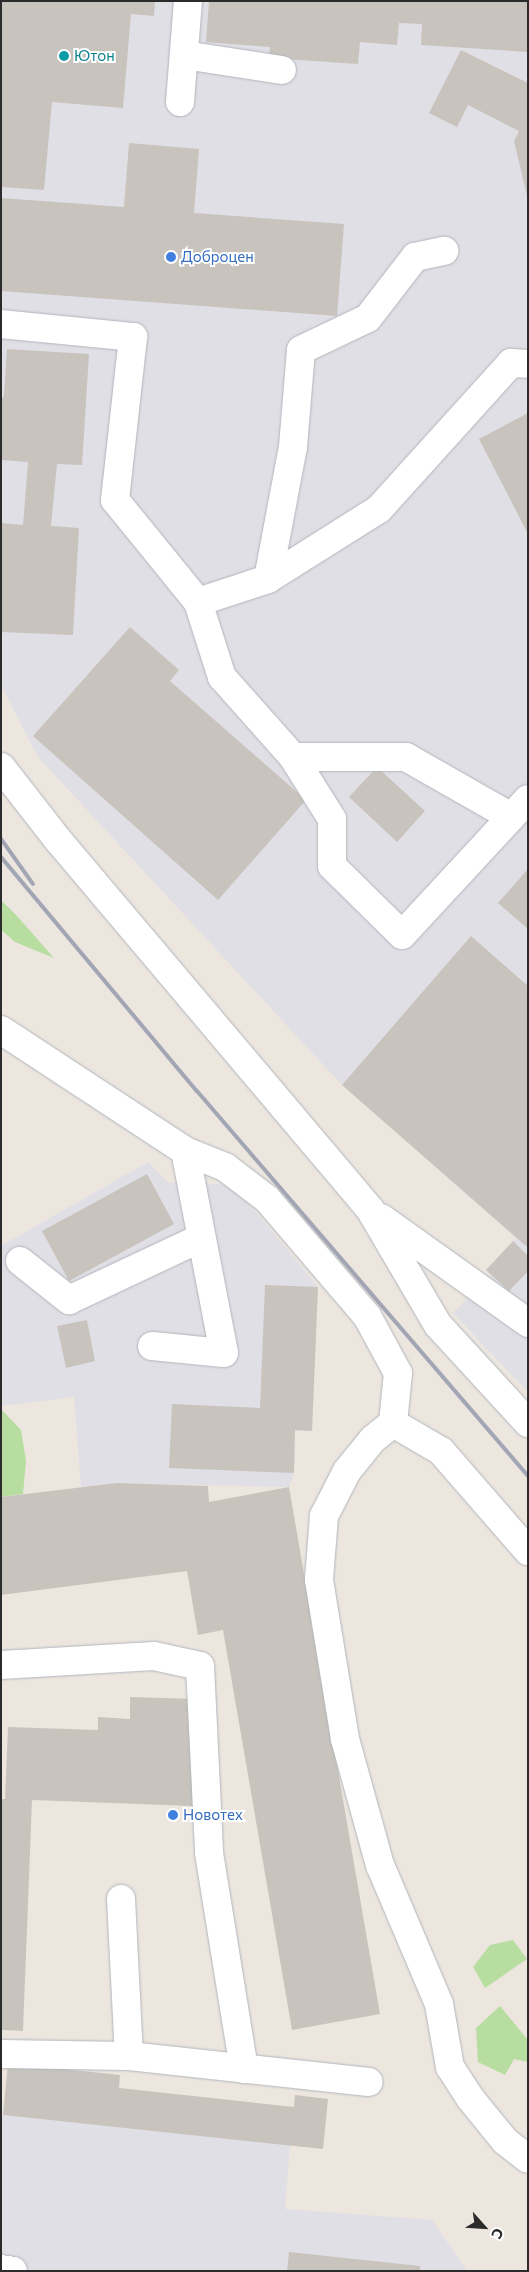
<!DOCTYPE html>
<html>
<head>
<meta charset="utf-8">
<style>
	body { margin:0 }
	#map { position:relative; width:529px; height:2272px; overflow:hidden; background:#ece6df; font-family:Commissioner,sans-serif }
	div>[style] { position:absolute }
	.industrial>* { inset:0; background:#e0dfe5 }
	.green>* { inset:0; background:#b7dda0 }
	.building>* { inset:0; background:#c8c4bd }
	.roads { filter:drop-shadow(0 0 1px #b2b5bd) drop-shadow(0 0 1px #b2b5bd) }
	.minor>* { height:28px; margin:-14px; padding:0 14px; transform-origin:14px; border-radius:14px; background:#fff }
	.rail>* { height:4px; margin:-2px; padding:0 2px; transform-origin:2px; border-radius:2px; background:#a2a5b4 }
	.dots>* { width:14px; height:14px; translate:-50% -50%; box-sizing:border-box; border:2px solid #fff; border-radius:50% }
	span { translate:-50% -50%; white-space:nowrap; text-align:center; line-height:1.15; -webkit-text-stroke:4px #fff; paint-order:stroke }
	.culture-label { font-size:15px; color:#0d838f }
	.left { translate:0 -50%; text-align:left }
	.shop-label { font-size:15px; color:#366cbe }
	.frame { position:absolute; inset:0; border:2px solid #2b2b2b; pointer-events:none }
	.north { position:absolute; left:459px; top:2202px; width:50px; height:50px; -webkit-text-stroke:4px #fff; paint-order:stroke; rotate:116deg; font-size:14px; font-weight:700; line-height:20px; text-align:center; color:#2b2b2b }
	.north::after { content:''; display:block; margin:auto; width:18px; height:22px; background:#2b2b2b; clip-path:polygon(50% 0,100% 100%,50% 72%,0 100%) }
</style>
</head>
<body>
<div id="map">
	<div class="industrial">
		<i style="clip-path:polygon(1px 1px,528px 1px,528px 1392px,453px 1313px,491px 1275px,486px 1270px,516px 1238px,342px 1085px,38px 757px,1px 685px)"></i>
		<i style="clip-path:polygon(148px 1162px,169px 1183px,189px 1181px,234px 1186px,318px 1287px,312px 1431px,295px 1431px,294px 1473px,289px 1487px,118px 1483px,81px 1487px,74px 1397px,1px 1406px,1px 1246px)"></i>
		<i style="clip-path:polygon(1px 2115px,290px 2145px,285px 2209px,432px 2220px,467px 2271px,1px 2271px)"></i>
	</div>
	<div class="green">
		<i style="clip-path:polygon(1px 900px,17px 916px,54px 958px,15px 942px,1px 930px)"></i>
		<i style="clip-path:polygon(1px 1409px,21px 1430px,26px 1461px,23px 1494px,1px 1497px)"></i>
		<i style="clip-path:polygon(513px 1940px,527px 1959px,485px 1988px,473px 1967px,490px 1945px)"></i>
		<i style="clip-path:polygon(500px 2006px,528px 2040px,528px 2062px,514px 2059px,505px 2075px,478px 2062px,476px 2028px)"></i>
	</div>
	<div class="building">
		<i style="clip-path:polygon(1px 1px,155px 1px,154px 16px,131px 14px,123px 108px,52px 102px,44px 190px,1px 187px)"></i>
		<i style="clip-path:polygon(209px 1px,528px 1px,528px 52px,421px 45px,422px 24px,399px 23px,397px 45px,360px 42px,358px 64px,269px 58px,270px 47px,206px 42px)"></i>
		<i style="clip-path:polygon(461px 50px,528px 83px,528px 200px,514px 141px,519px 131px,468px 105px,457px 127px,429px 113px)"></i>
		<i style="clip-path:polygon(129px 143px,199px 149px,194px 213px,344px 224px,337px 316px,1px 291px,1px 198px,124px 207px)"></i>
		<i style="clip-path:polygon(7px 349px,89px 354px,82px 465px,57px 464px,51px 526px,79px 528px,73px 635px,1px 632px,1px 523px,23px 525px,28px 462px,1px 460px,1px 399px,4px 396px)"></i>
		<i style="clip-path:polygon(528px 413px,528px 534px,479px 439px)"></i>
		<i style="clip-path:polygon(130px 627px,179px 670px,170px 681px,306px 800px,218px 900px,33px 736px)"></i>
		<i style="clip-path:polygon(377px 767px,425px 811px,397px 842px,349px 797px)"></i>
		<i style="clip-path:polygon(528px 869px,528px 929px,498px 903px)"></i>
		<i style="clip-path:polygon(471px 936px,528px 986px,528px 1244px,526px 1246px,342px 1085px)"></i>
		<i style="clip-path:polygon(147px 1174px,174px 1224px,69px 1281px,42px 1231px)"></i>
		<i style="clip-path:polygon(513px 1241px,528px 1256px,528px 1271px,509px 1291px,486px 1270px)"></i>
		<i style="clip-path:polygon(265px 1285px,318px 1287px,312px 1431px,295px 1430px,294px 1473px,169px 1468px,172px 1404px,260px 1408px)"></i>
		<i style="clip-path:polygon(87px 1320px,95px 1361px,66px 1368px,57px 1326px)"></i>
		<i style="clip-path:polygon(117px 1483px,208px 1486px,209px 1502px,289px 1487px,380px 2014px,292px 2030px,223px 1630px,198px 1635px,187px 1571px,1px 1595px,1px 1497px)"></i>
		<i style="clip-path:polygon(130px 1697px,196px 1699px,192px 1806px,32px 1800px,23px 2031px,1px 2030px,1px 1799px,5px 1799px,8px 1727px,98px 1730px,98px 1717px,130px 1719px)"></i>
		<i style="clip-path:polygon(8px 2063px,120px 2075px,119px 2088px,294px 2107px,295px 2095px,328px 2099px,323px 2149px,3px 2115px)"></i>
		<i style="clip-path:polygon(289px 2252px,420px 2266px,420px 2271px,287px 2271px)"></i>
	</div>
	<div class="roads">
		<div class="minor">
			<i style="left:184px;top:55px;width:99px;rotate:8.7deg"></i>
			<i style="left:180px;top:102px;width:101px;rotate:-85.5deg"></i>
			<i style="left:1px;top:324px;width:133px;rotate:5.6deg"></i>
			<i style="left:133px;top:337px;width:164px;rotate:96.3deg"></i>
			<i style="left:115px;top:500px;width:132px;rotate:50.9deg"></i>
			<i style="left:198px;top:602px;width:79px;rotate:72.3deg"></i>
			<i style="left:222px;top:677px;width:107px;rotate:48.4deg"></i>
			<i style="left:293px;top:757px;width:73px;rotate:57.8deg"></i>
			<i style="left:332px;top:819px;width:47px;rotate:90deg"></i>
			<i style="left:332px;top:866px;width:98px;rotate:44.6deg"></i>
			<i style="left:402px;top:935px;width:185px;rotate:-47.2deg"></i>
			<i style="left:268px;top:579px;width:134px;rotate:-79.3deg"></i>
			<i style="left:293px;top:447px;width:97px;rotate:-85.3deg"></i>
			<i style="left:301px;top:350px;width:74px;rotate:-25.5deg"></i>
			<i style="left:368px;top:318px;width:77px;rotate:-52.4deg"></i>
			<i style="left:415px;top:257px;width:30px;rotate:-12deg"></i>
			<i style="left:198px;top:602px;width:74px;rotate:-18.2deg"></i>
			<i style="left:268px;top:579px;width:131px;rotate:-32.2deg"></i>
			<i style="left:379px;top:509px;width:197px;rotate:-47.9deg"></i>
			<i style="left:511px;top:363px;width:17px;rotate:3deg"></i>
			<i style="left:293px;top:757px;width:113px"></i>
			<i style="left:406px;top:757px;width:121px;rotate:29.7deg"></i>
			<i style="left:1px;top:767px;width:93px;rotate:52deg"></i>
			<i style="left:58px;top:840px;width:485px;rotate:49.8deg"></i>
			<i style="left:371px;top:1211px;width:132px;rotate:59.6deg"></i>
			<i style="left:438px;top:1325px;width:133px;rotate:47.4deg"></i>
			<i style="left:1px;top:1030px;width:220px;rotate:33.3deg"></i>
			<i style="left:185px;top:1151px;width:43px;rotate:21.8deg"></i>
			<i style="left:225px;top:1167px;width:53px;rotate:37.3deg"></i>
			<i style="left:267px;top:1199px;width:154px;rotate:49.5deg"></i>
			<i style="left:367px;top:1316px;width:65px;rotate:61.5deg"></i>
			<i style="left:398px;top:1373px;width:50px;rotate:95.7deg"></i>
			<i style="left:381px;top:1218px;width:181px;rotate:35.5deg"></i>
			<i style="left:20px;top:1261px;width:63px;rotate:38.5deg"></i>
			<i style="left:69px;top:1300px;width:146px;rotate:-25.2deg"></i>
			<i style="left:152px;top:1346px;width:72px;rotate:5.6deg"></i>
			<i style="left:224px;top:1353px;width:206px;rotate:-100.9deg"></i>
			<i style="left:393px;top:1423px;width:26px;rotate:141deg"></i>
			<i style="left:373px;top:1439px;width:41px;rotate:129.1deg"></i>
			<i style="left:347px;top:1471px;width:51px;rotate:117.1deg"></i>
			<i style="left:324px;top:1516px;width:64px;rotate:94.5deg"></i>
			<i style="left:319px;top:1580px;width:161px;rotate:80.7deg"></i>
			<i style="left:345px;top:1739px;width:131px;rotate:74.5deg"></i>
			<i style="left:380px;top:1865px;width:151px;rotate:67deg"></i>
			<i style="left:439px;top:2004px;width:64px;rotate:80.1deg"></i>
			<i style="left:450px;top:2067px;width:37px;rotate:57deg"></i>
			<i style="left:470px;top:2098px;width:55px;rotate:50.9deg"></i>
			<i style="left:505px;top:2141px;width:29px;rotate:38deg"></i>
			<i style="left:393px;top:1423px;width:56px;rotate:30.3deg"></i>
			<i style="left:441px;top:1451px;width:133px;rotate:49deg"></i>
			<i style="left:1px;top:1665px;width:153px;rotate:-3.4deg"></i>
			<i style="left:154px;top:1656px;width:47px;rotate:12.3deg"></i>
			<i style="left:200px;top:1666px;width:187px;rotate:87.2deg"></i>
			<i style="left:209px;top:1853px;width:219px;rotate:80.8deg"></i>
			<i style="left:121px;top:1899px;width:157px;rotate:87.1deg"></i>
			<i style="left:1px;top:2054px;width:128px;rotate:0.9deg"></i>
			<i style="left:129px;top:2056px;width:241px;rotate:6.2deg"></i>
			<i style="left:1px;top:2269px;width:12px;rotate:9deg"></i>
		</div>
	</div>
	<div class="rail">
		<i style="left:1px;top:839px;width:55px;rotate:54.6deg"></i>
		<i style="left:1px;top:857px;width:305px;rotate:50.1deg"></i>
		<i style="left:197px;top:1091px;width:508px;rotate:49.31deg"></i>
	</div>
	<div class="dots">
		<i style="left:64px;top:56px;background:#0f9aa8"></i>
		<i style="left:171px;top:257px;background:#3f7fe0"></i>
		<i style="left:173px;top:1815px;background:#3f7fe0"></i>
	</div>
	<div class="culture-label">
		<span class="left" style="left:74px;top:56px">Ютон</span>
	</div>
	<div class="shop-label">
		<span class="left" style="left:181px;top:257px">Доброцен</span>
		<span class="left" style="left:183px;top:1815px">Новотех</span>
	</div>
	<div class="frame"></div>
	<div class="north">С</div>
</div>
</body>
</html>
